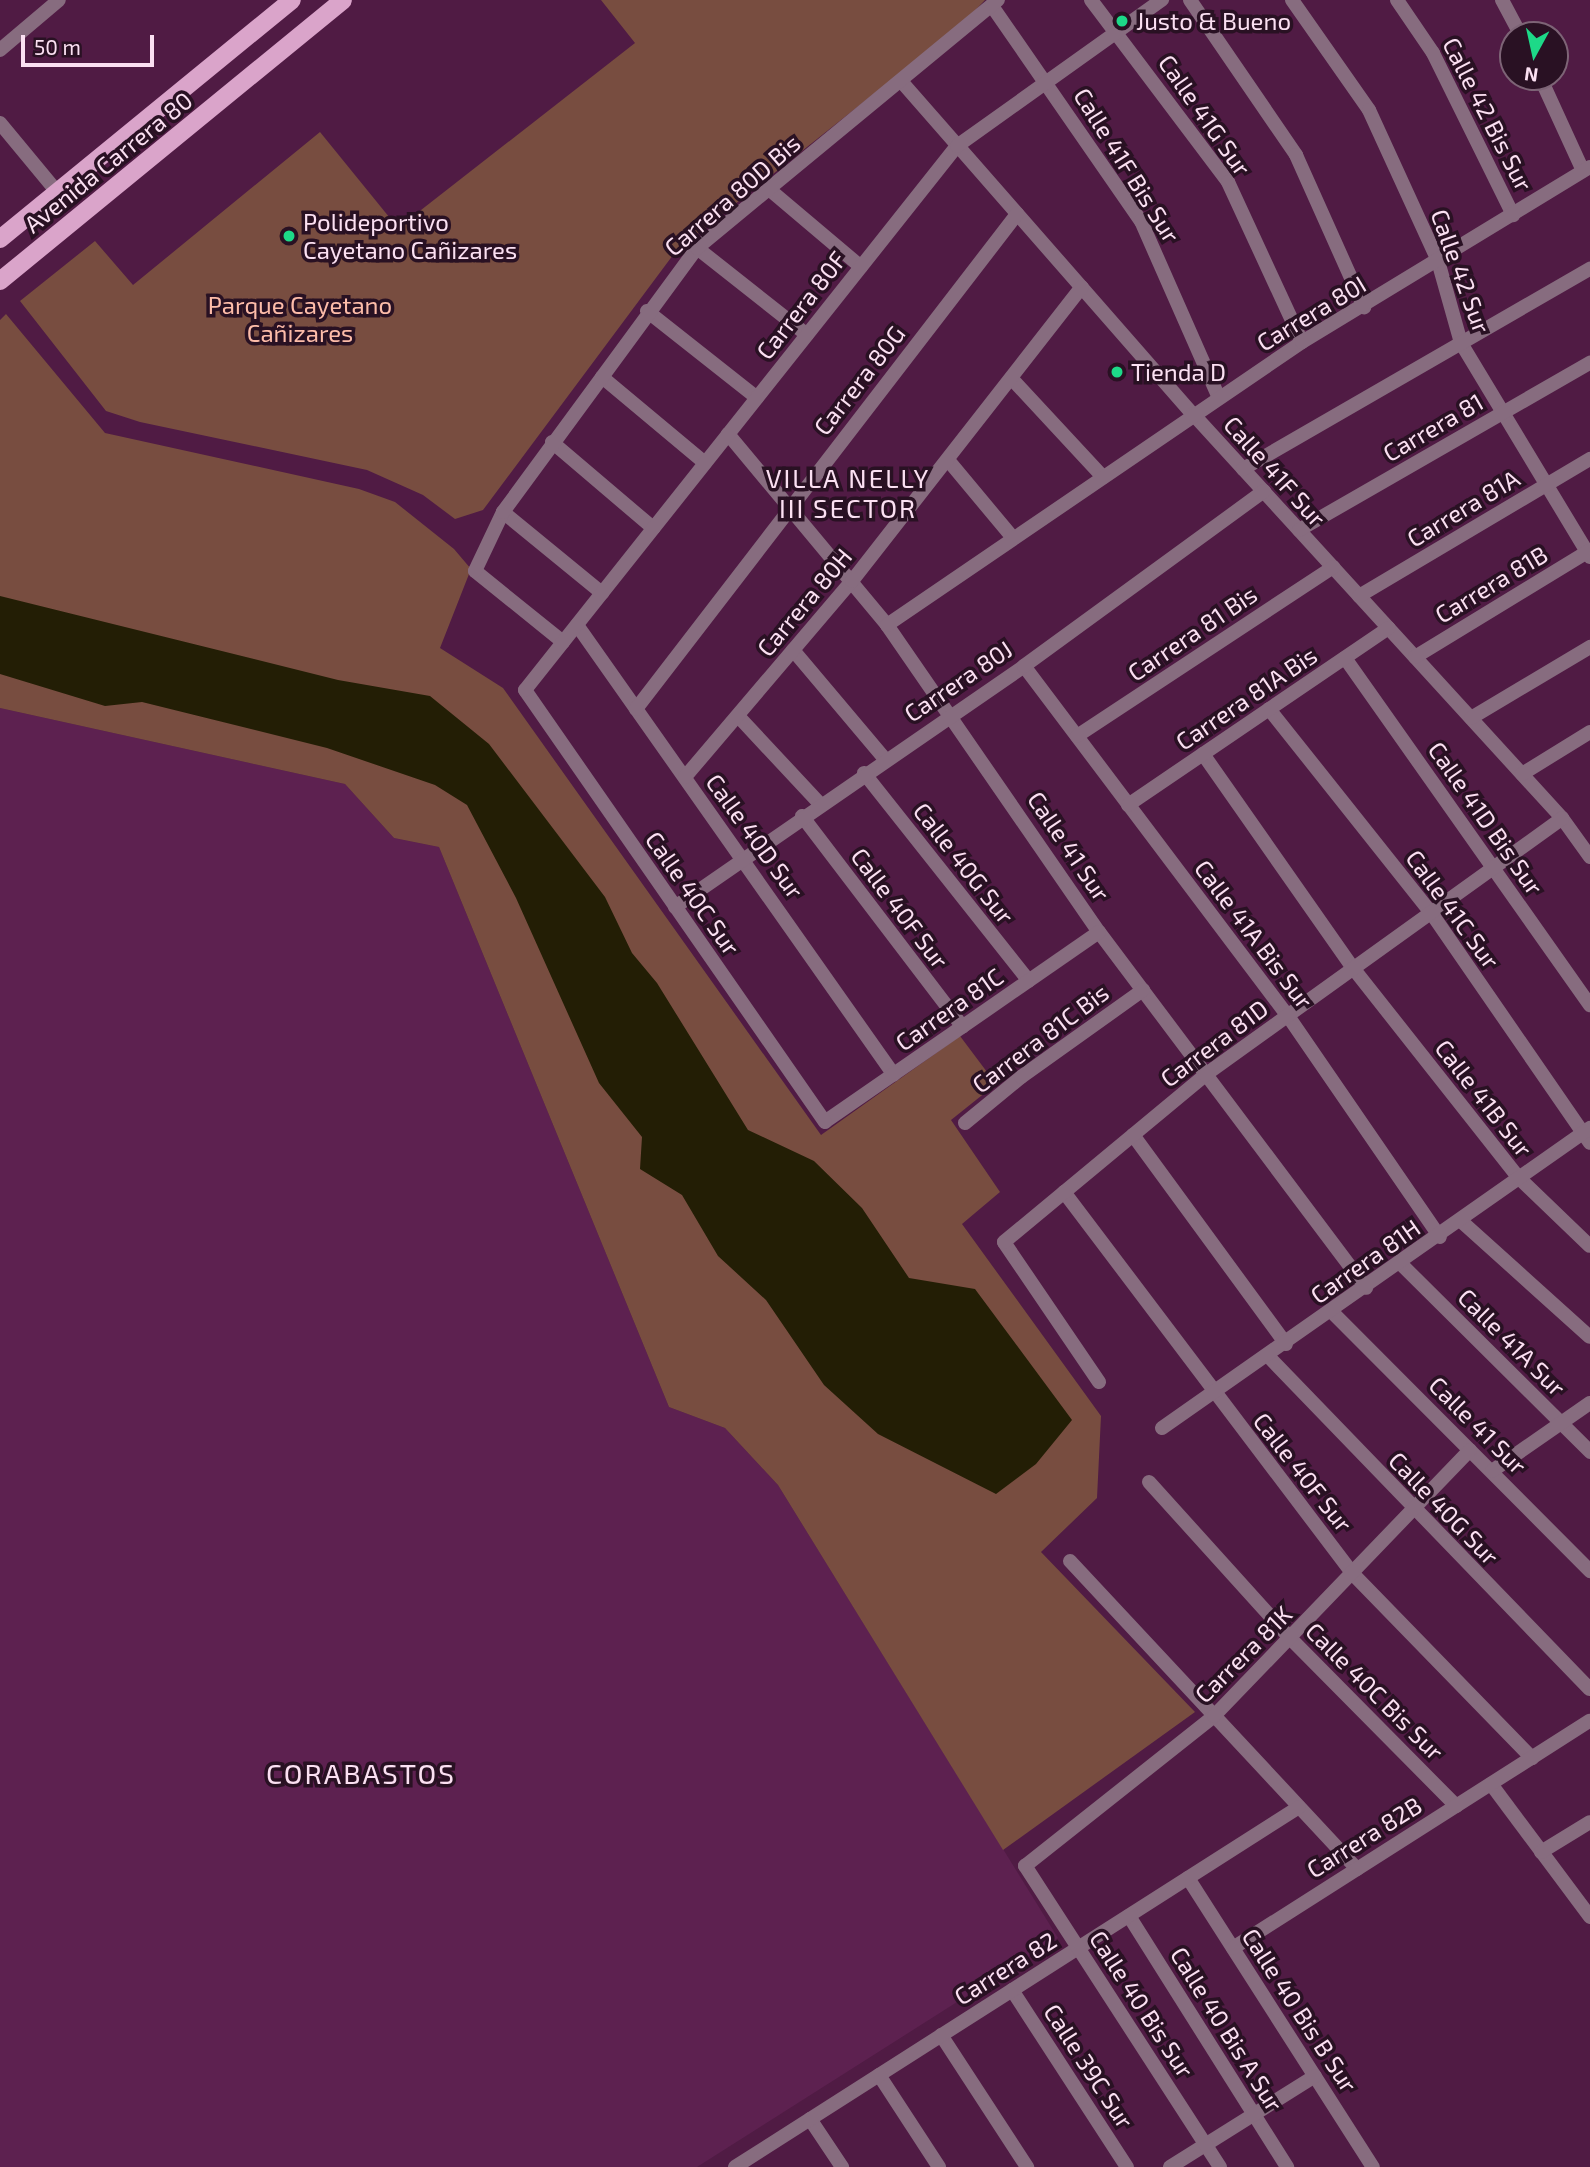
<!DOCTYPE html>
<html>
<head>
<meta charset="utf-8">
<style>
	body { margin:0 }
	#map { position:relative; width:1590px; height:2167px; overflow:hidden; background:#501b44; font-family:"Exo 2",sans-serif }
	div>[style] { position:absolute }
	.built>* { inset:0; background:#5d2150 }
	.green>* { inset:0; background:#784d40 }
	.water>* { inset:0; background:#231e05 }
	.street>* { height:14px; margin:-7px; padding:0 7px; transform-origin:7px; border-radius:7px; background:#876c7f }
	.primary>* { height:18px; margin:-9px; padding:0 9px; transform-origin:9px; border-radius:9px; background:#daa4ca }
	.dots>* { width:19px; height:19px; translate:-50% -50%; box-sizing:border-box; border:4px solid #291123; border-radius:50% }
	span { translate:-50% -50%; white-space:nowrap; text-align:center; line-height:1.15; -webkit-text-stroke:7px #291123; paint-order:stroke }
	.poi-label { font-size:24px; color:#fbe0f2 }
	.left { translate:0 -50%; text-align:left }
	.street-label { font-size:24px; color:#fbe0f2 }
	.park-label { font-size:24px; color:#fdbca9 }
	.neighbourhood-label { font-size:26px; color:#fbe0f2; letter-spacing:2px }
	.quarter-label { font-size:28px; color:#fbe0f2; letter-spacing:2px }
	.north { position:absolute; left:1499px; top:21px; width:70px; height:70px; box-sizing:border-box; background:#291123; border:2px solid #7d6476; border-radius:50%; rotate:188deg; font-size:19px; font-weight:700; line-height:28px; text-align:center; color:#fbe0f2 }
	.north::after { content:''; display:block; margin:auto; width:24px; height:32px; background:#1dd988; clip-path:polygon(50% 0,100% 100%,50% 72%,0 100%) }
	.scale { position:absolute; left:21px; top:35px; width:133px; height:32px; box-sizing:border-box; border:4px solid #fbe0f2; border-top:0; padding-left:9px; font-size:21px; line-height:24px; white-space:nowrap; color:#fbe0f2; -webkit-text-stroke:5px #291123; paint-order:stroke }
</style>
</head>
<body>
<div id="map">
	<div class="built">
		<i style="clip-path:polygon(0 708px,345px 784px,394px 838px,439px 847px,669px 1407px,725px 1428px,778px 1485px,1058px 1938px,697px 2167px,0 2167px)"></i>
	</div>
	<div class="green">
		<i style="clip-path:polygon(601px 0,985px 0,963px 23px,676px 251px,483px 510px,455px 519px,423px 495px,367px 470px,140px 422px,106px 411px,20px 301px,95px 241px,133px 285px,320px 132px,398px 228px,635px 43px)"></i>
		<i style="clip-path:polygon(6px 314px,105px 433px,359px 489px,395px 502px,454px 549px,471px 569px,440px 648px,503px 688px,821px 1135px,960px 1036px,996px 1084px,951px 1120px,1000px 1192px,962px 1224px,1101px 1416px,1097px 1498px,1041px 1552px,1195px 1712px,1003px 1850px,778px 1485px,725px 1428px,669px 1407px,439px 847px,394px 838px,345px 784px,0 708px,0 320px)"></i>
	</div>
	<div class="water">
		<i style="clip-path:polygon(0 596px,338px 680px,430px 696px,489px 744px,605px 897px,632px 953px,657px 983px,748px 1130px,814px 1161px,862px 1208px,909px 1278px,975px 1289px,1072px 1420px,1036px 1464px,996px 1494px,878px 1434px,824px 1385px,766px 1300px,718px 1256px,682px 1195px,640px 1169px,642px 1137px,599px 1083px,516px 898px,467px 805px,435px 785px,327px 748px,142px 702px,105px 706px,0 674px)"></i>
	</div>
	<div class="street">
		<i style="left:1091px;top:0;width:228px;rotate:53deg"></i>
		<i style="left:1228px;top:182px;width:176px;rotate:65.2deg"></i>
		<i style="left:1190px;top:0;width:188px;rotate:55.6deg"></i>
		<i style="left:1296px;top:155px;width:167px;rotate:65.9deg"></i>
		<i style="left:1292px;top:0;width:134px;rotate:55deg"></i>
		<i style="left:1369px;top:110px;width:166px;rotate:65.4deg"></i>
		<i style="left:1438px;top:261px;width:85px;rotate:74.3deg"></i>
		<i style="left:1461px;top:343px;width:250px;rotate:58.9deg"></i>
		<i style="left:1397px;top:0;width:64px;rotate:55.8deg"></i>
		<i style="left:1433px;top:53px;width:181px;rotate:63.7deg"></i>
		<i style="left:1502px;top:0;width:40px;rotate:62deg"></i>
		<i style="left:992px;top:6px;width:262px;rotate:55.3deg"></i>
		<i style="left:1141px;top:221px;width:193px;rotate:66.2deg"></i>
		<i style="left:0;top:50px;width:77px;rotate:-40.3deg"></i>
		<i style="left:1540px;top:77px;width:103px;rotate:65.4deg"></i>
		<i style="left:901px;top:81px;width:443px;rotate:48.8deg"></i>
		<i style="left:1193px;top:414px;width:547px;rotate:47.59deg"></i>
		<i style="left:1562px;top:818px;width:48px;rotate:54.3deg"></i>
		<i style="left:0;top:123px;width:89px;rotate:50.4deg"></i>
		<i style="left:770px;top:190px;width:119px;rotate:40.2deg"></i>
		<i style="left:697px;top:248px;width:140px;rotate:38.3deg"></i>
		<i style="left:647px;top:311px;width:140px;rotate:38.3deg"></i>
		<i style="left:602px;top:377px;width:134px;rotate:39.9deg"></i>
		<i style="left:1012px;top:379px;width:134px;rotate:47.1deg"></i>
		<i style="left:728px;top:434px;width:249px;rotate:50.2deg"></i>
		<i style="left:887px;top:625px;width:373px;rotate:55.4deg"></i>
		<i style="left:1099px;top:932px;width:445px;rotate:53.1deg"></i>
		<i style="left:552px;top:442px;width:133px;rotate:40.4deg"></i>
		<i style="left:948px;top:460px;width:102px;rotate:50.2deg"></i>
		<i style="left:1243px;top:469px;width:401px;rotate:-30deg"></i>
		<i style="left:503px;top:512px;width:128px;rotate:39.3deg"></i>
		<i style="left:1299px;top:530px;width:336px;rotate:-29.9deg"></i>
		<i style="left:1359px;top:596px;width:269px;rotate:-30.7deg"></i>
		<i style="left:577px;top:625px;width:550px;rotate:54.84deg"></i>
		<i style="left:887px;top:625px;width:502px;rotate:-34.29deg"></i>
		<i style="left:1302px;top:342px;width:337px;rotate:-31.3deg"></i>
		<i style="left:563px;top:642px;width:113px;rotate:-141.1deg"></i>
		<i style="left:475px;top:571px;width:65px;rotate:-64.6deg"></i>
		<i style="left:503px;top:512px;width:328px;rotate:-53.7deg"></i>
		<i style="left:697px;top:248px;width:390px;rotate:-39.5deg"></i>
		<i style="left:793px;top:650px;width:141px;rotate:49.9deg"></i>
		<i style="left:1415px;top:657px;width:205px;rotate:-31.4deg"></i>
		<i style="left:1345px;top:658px;width:425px;rotate:54.8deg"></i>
		<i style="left:1024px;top:666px;width:438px;rotate:53deg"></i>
		<i style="left:1288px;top:1016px;width:268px;rotate:55.5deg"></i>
		<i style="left:636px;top:709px;width:625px;rotate:-52.41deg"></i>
		<i style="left:1269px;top:709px;width:262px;rotate:51.5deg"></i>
		<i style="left:1432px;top:914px;width:278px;rotate:55.4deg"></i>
		<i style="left:738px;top:716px;width:119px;rotate:47deg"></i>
		<i style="left:1471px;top:718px;width:139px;rotate:-30.8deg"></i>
		<i style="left:1077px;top:736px;width:307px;rotate:-33.4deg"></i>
		<i style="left:1203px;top:754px;width:261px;rotate:55deg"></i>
		<i style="left:1353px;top:968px;width:268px;rotate:51.7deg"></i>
		<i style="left:1519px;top:1178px;width:98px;rotate:43.8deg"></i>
		<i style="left:864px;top:773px;width:265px;rotate:51.6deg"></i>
		<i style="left:1522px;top:774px;width:80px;rotate:-31.7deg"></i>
		<i style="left:685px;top:777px;width:257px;rotate:-49.6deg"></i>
		<i style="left:852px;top:581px;width:373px;rotate:-52deg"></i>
		<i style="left:1128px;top:805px;width:315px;rotate:-34.2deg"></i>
		<i style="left:802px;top:816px;width:265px;rotate:52.7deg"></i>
		<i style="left:675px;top:907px;width:424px;rotate:-34.6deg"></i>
		<i style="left:1024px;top:666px;width:297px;rotate:-36.1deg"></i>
		<i style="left:1099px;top:932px;width:333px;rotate:145.3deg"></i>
		<i style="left:825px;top:1122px;width:526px;rotate:-124.78deg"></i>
		<i style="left:525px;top:690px;width:695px;rotate:-51.55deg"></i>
		<i style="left:957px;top:146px;width:252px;rotate:-35.5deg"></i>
		<i style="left:965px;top:1123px;width:72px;rotate:-39.4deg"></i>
		<i style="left:1021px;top:1077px;width:150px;rotate:-35.5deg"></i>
		<i style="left:1133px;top:1135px;width:259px;rotate:53.8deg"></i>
		<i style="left:1064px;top:1192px;width:479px;rotate:52.9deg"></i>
		<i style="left:1353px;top:1574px;width:257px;rotate:45.8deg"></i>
		<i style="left:1461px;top:1221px;width:173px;rotate:42deg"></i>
		<i style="left:1401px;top:1264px;width:267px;rotate:44.8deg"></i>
		<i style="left:1332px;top:1312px;width:366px;rotate:45.1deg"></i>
		<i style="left:1268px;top:1356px;width:463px;rotate:46deg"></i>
		<i style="left:1099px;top:1382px;width:169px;rotate:-124.2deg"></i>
		<i style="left:1004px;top:1242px;width:261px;rotate:-39.7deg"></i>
		<i style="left:1205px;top:1075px;width:440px;rotate:-35.7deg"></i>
		<i style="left:1162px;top:1428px;width:523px;rotate:-35.03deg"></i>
		<i style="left:1492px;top:1471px;width:119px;rotate:-34.8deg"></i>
		<i style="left:1149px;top:1482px;width:212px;rotate:47.9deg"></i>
		<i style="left:1291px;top:1639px;width:235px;rotate:45.3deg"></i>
		<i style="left:1070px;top:1561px;width:421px;rotate:47deg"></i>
		<i style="left:1491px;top:1784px;width:166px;rotate:53.3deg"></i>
		<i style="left:1541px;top:1852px;width:57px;rotate:-31.5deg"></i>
		<i style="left:1188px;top:1878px;width:343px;rotate:57.4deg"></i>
		<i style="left:1129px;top:1916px;width:297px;rotate:57.8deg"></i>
		<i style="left:1233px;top:1948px;width:423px;rotate:-32.5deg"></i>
		<i style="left:1012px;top:1990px;width:211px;rotate:57deg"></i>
		<i style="left:941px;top:2035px;width:158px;rotate:56.9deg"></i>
		<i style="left:879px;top:2075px;width:110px;rotate:56.9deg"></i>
		<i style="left:810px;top:2119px;width:58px;rotate:56.3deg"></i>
		<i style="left:735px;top:2167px;width:669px;rotate:-32.55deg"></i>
		<i style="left:1170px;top:2167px;width:171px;rotate:-32.1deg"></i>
		<i style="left:1220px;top:2167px;width:359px;rotate:-122.9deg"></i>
		<i style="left:1025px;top:1866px;width:241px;rotate:-38.4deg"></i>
		<i style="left:1214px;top:1716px;width:369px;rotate:-46.1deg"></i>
	</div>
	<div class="primary">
		<i style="left:0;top:239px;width:377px;rotate:-39.3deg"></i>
		<i style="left:0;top:281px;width:443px;rotate:-39.3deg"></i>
	</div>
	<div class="dots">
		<i style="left:1122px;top:21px;background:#1dd988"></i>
		<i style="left:289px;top:236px;background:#1dd988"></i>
		<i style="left:1117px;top:372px;background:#1dd988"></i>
	</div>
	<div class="poi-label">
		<span class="left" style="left:1136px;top:21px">Justo &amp; Bueno</span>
		<span class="left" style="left:303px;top:236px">Polideportivo<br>Cayetano Cañizares</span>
		<span class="left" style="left:1131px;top:372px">Tienda D</span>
	</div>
	<div class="street-label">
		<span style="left:1488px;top:114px;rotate:63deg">Calle 42 Bis Sur</span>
		<span style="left:1205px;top:115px;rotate:55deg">Calle 41G Sur</span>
		<span style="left:108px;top:162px;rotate:-39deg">Avenida Carrera 80</span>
		<span style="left:1127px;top:165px;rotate:58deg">Calle 41F Bis Sur</span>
		<span style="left:732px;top:195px;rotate:-41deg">Carrera 80D Bis</span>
		<span style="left:1461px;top:271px;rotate:70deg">Calle 42 Sur</span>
		<span style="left:801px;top:305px;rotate:-52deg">Carrera 80F</span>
		<span style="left:1311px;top:313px;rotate:-31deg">Carrera 80I</span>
		<span style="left:859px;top:380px;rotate:-52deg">Carrera 80G</span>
		<span style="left:1433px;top:427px;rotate:-30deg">Carrera 81</span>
		<span style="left:1275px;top:471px;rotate:48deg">Calle 41F Sur</span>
		<span style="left:1463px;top:508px;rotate:-31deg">Carrera 81A</span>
		<span style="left:1491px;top:584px;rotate:-31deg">Carrera 81B</span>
		<span style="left:804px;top:602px;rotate:-50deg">Carrera 80H</span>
		<span style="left:1192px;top:633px;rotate:-34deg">Carrera 81 Bis</span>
		<span style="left:958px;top:681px;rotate:-34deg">Carrera 80J</span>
		<span style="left:1246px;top:698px;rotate:-34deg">Carrera 81A Bis</span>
		<span style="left:1486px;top:818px;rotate:55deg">Calle 41D Bis Sur</span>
		<span style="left:755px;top:836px;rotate:54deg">Calle 40D Sur</span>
		<span style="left:1069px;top:846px;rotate:56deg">Calle 41 Sur</span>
		<span style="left:964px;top:863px;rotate:52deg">Calle 40G Sur</span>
		<span style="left:693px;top:893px;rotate:55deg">Calle 40C Sur</span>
		<span style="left:900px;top:908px;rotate:53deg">Calle 40F Sur</span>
		<span style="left:1453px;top:909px;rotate:54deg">Calle 41C Sur</span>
		<span style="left:1254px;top:934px;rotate:53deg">Calle 41A Bis Sur</span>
		<span style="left:949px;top:1009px;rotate:-35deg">Carrera 81C</span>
		<span style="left:1040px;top:1038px;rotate:-37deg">Carrera 81C Bis</span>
		<span style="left:1214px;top:1043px;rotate:-37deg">Carrera 81D</span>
		<span style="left:1484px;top:1098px;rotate:52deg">Calle 41B Sur</span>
		<span style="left:1365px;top:1261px;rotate:-35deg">Carrera 81H</span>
		<span style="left:1512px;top:1342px;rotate:45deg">Calle 41A Sur</span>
		<span style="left:1478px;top:1425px;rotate:45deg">Calle 41 Sur</span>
		<span style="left:1303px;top:1472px;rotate:52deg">Calle 40F Sur</span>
		<span style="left:1444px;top:1508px;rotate:46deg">Calle 40G Sur</span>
		<span style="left:1243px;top:1654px;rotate:-45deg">Carrera 81K</span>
		<span style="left:1375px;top:1691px;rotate:45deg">Calle 40C Bis Sur</span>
		<span style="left:1364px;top:1837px;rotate:-32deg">Carrera 82B</span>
		<span style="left:1005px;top:1968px;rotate:-32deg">Carrera 82</span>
		<span style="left:1142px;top:2004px;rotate:57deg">Calle 40 Bis Sur</span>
		<span style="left:1300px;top:2010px;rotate:57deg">Calle 40 Bis B Sur</span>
		<span style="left:1227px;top:2029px;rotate:58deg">Calle 40 Bis A Sur</span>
		<span style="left:1089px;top:2066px;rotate:57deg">Calle 39C Sur</span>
	</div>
	<div class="park-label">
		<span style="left:300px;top:319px">Parque Cayetano<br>Cañizares</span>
	</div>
	<div class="neighbourhood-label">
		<span style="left:848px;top:493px">VILLA NELLY<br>III SECTOR</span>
	</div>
	<div class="quarter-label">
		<span style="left:361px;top:1773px">CORABASTOS</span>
	</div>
	<div class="north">N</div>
	<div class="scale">50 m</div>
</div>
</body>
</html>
